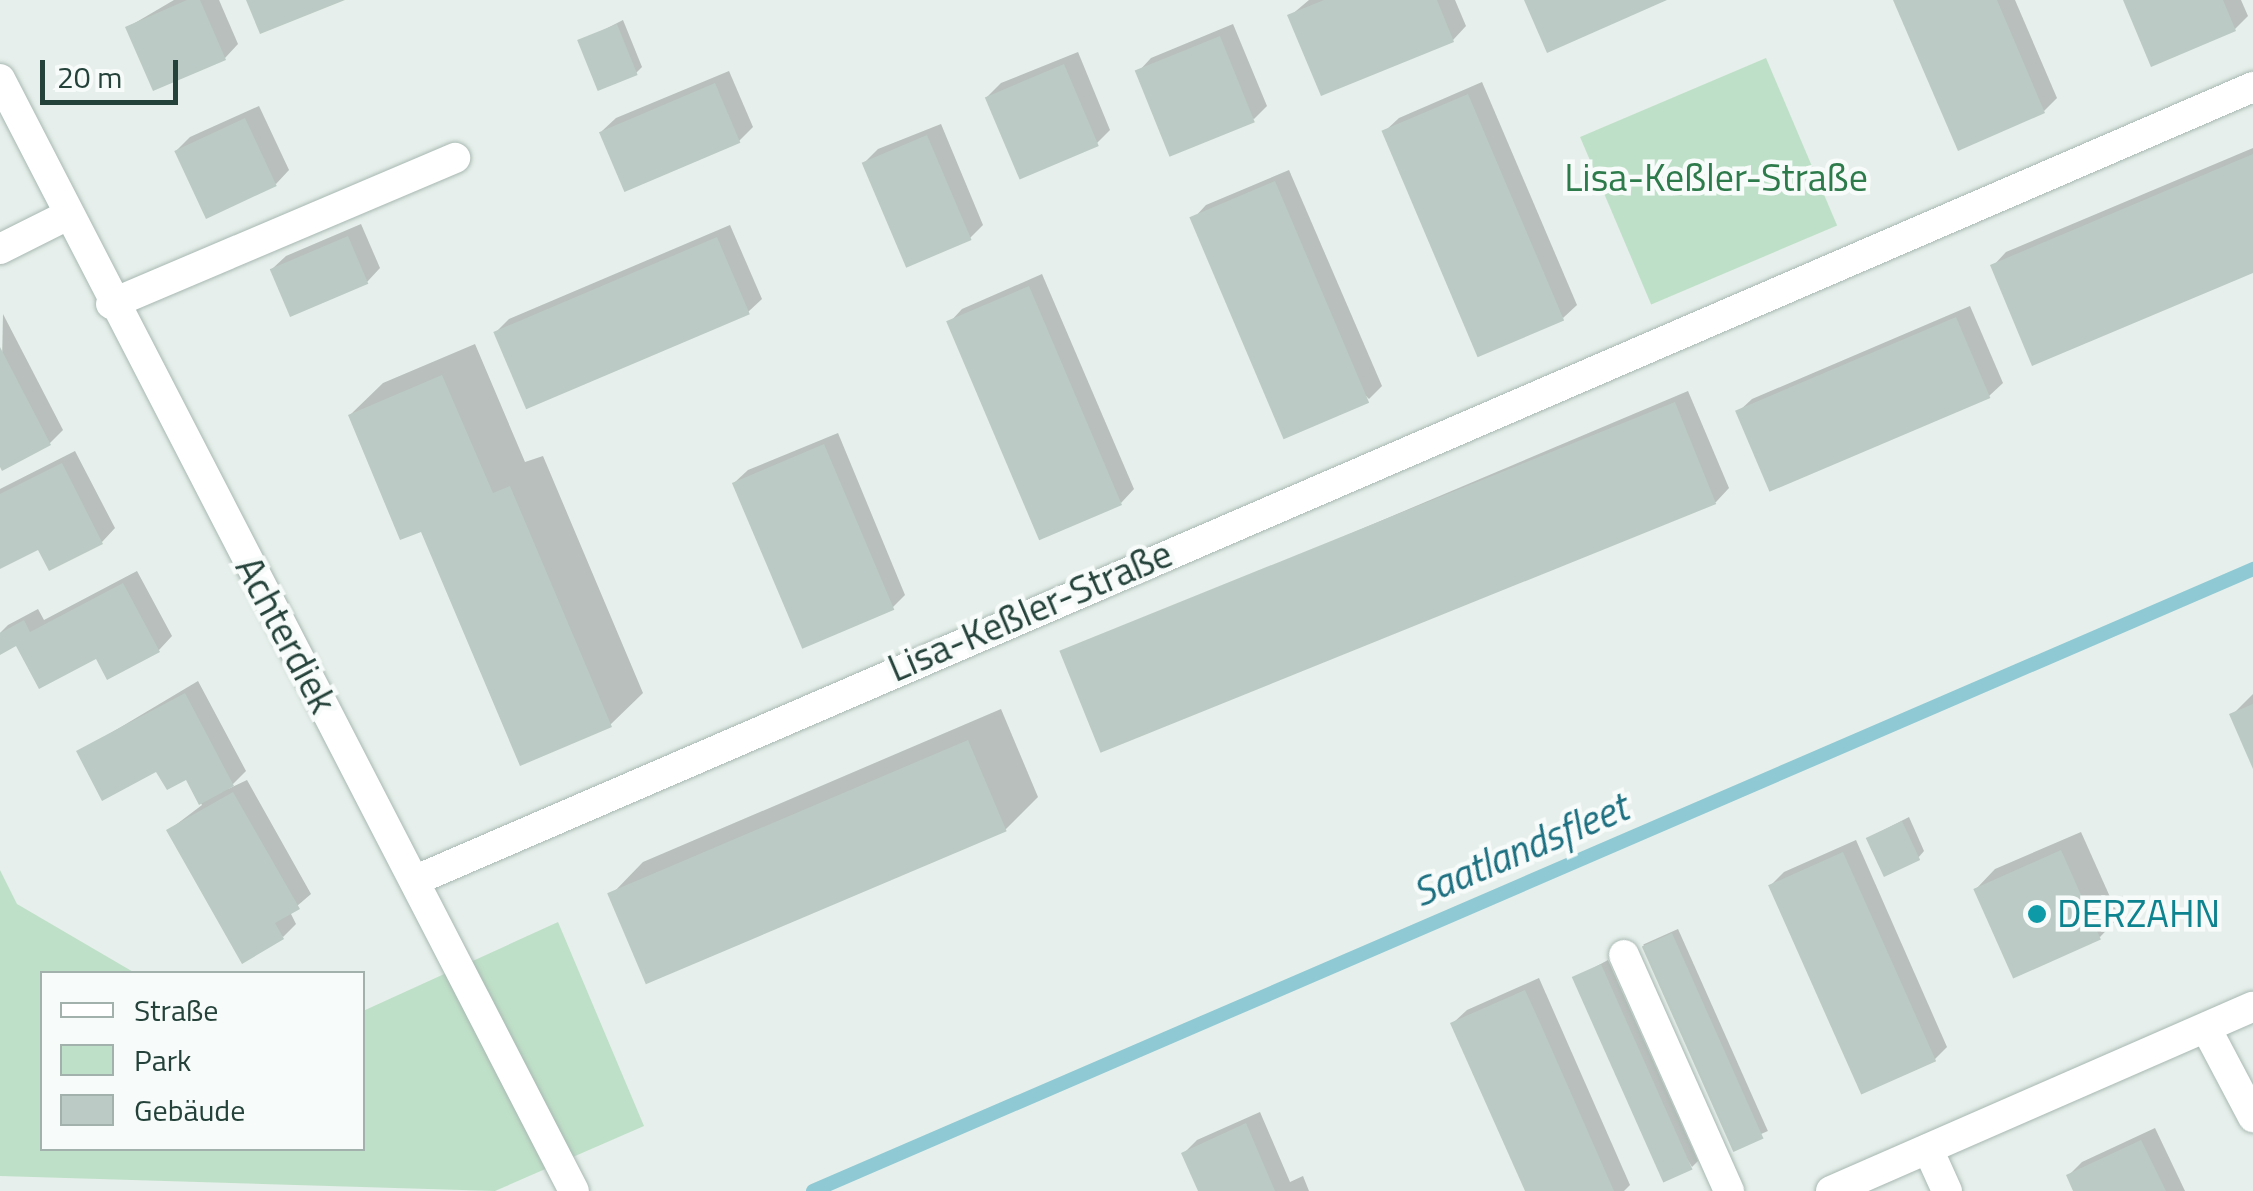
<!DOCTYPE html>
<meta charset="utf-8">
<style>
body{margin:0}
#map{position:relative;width:2253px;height:1191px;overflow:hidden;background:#e6efeb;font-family:"Titillium Web",sans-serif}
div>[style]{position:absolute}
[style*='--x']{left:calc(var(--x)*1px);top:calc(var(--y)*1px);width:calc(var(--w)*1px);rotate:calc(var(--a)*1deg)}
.green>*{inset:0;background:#bfe0c8;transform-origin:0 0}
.shadow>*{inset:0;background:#0003;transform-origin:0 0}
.stream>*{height:14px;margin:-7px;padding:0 7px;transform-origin:7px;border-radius:7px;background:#8ec9d4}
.building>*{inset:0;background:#bbcac4;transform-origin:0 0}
.roads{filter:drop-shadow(0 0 2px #a8b8b2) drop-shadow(0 0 2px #a8b8b2)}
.minor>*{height:30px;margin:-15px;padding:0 15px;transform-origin:15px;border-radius:15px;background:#fff}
.dots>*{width:28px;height:28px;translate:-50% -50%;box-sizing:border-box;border:5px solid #f7fbf9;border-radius:50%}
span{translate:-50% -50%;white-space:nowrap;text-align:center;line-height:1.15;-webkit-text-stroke:9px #f7fbf9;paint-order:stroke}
.park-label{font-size:38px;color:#2d7a4b}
.street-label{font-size:38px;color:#24423a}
.culture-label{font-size:38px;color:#0d838f}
.left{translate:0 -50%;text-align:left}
.water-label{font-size:40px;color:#1c6f80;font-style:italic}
.legend{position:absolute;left:40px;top:971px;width:325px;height:180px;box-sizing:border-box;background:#f7fbf9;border:2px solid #a3b1ad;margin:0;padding:12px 18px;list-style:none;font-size:30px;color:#24423a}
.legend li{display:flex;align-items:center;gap:20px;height:50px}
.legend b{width:50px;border:2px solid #a3b1ad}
.scale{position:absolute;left:40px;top:60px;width:138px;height:45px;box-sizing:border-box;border:5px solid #24423a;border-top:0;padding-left:12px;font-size:30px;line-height:35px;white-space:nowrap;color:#24423a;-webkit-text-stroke:8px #f7fbf9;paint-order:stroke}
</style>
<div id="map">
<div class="green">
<i style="left:1766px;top:58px;width:182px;height:202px;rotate:67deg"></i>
<i style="clip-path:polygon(0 870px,17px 904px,135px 973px,42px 974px,42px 1148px,362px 1148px,363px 1011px,558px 922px,644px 1126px,495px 1191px,0 1176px)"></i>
</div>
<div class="shadow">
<i style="clip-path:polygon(174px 0,219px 0,238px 44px,225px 58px,128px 27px)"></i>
<i style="clip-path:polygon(1309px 0,1455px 0,1466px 26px,1453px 40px,1290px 16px)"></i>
<i style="clip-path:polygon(1896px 0,2015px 0,2057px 98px,2044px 111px)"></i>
<i style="clip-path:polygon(2125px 0,2241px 0,2248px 16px,2235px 29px)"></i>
<i style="clip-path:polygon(623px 20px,642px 67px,636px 73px,580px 42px)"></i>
<i style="clip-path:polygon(1233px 24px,1267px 106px,1254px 119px,1138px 72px,1151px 58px)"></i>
<i style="clip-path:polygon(1078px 52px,1110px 130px,1096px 144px,987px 97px,1001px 83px)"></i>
<i style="clip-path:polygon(729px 71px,753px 127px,739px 141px,602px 131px,616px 118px)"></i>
<i style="clip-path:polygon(1482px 82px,1577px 305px,1563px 318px,1385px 131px,1399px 118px)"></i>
<i style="clip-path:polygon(259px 106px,289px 170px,276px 184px,177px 150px,190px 137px)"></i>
<i style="clip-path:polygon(941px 124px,983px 225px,970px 238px,864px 163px,878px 149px)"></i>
<i style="clip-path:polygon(2253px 148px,2253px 270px,1993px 266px,2006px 252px)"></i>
<i style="clip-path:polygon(1289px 170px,1382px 386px,1369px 399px,1193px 219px,1206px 205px)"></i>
<i style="clip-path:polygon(361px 224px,380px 268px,367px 282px,272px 269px,286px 256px)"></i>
<i style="clip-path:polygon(730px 225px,762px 299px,748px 312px,496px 332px,509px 319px)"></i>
<i style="clip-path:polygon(1042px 274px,1134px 489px,1121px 503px,949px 323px,962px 309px)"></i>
<i style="clip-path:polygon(1970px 306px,2003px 383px,1989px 396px,1738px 412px,1752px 399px)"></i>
<i style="clip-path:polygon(3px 314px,63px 430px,50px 443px,0 462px)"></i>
<i style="clip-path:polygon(475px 344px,525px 462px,543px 456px,643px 693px,610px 725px,422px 528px,350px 415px,383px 383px)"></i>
<i style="clip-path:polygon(1688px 391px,1729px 488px,1716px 502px,1067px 661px,1080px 648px)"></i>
<i style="clip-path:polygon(838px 433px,905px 595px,892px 608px,734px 483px,748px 470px)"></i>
<i style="clip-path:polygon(75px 451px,115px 528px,102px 542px,39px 547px,0 566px,0 489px)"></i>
<i style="clip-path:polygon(137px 571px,172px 636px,159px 650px,97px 656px,18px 643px,0 650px,0 633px,8px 625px,38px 609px,44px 620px)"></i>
<i style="clip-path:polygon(198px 681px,246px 771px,228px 789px,247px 780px,311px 894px,290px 912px,296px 924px,283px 937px,169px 830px,202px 805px,187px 777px,79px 752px)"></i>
<i style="clip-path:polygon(2253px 694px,2253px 763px,2232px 715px)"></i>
<i style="clip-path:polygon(1001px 709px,1038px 797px,1006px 829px,611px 895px,643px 862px)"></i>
<i style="clip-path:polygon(1909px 817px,1924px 851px,1918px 858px,1868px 838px)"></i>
<i style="clip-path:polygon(2081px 832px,2119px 917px,2100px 937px,1976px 889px,1995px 869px)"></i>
<i style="clip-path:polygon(1856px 840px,1947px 1047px,1934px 1060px,1771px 885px,1784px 872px)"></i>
<i style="left:1678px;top:929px;width:221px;height:38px;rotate:66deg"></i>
<i style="clip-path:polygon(1608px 960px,1698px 1161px,1692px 1167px,1575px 978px)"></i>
<i style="clip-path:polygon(1539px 978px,1630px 1185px,1624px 1191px,1528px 1191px,1453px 1023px,1467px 1010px)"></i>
<i style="clip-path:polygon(1260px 1112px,1290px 1182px,1303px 1176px,1309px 1191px,1200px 1191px,1184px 1153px,1197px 1140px)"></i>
<i style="clip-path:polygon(2155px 1128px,2185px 1191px,2076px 1191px,2069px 1175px,2082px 1162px)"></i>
</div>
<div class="stream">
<i style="--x:813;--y:1191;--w:1569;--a:-23.36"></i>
</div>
<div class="building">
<i style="clip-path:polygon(187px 0,200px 0,226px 60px,153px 91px,125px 27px)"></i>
<i style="clip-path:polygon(246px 0,345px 0,260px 34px)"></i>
<i style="clip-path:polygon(1324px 0,1437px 0,1454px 42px,1321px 96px,1287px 15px)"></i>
<i style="clip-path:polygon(1524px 0,1667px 0,1547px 53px)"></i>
<i style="clip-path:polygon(1893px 0,1997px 0,2045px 113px,1958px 151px)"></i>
<i style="clip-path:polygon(2123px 0,2223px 0,2236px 31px,2151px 67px)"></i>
<i style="left:617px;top:24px;width:55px;height:43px;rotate:68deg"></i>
<i style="left:1220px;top:36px;width:93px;height:92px;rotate:68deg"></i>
<i style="left:1064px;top:64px;width:89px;height:86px;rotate:67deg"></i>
<i style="left:715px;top:83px;width:65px;height:126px;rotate:67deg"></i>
<i style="left:1468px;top:94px;width:246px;height:94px;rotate:67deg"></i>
<i style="left:245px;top:118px;width:75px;height:78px;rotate:65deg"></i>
<i style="left:927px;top:135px;width:114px;height:71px;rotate:67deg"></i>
<i style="clip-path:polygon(2253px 154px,2253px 273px,2032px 366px,1990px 265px)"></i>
<i style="left:1275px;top:181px;width:241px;height:93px;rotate:67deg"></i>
<i style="left:348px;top:236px;width:52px;height:85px;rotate:67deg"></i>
<i style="left:717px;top:237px;width:84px;height:243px;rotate:67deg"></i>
<i style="left:1029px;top:286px;width:238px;height:90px;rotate:67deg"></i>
<i style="left:1956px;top:317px;width:88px;height:240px;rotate:67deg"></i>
<i style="clip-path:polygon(0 347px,51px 445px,2px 471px,0 467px)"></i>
<i style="clip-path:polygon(442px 375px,493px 493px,510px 486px,612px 727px,520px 766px,421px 532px,400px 540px,348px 415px)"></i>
<i style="left:1675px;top:402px;width:110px;height:664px;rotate:68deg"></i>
<i style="left:824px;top:444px;width:180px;height:100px;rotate:67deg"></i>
<i style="clip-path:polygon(62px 463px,103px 544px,49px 571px,38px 550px,0 569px,0 494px)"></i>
<i style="clip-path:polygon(123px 583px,160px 652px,107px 680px,96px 659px,39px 689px,16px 646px,0 655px,0 633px,24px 620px,30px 632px)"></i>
<i style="clip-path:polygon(185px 693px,234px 786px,199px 805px,186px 780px,167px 790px,156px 772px,102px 801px,76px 751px)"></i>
<i style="clip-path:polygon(2253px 704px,2253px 769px,2229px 714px)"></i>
<i style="left:968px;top:740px;width:99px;height:392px;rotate:67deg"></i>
<i style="clip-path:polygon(233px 792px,300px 909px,275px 923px,284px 939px,242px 964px,166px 830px)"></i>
<i style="left:1902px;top:821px;width:43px;height:40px;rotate:65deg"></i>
<i style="left:2061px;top:850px;width:98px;height:96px;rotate:66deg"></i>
<i style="left:1843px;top:852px;width:229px;height:82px;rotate:66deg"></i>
<i style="left:1672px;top:933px;width:225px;height:33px;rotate:66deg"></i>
<i style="left:1601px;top:964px;width:225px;height:32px;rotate:66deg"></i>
<i style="clip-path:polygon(1525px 990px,1541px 1025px,1614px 1191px,1525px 1191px,1450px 1023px)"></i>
<i style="clip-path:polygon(1246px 1123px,1275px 1191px,1198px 1191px,1181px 1153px)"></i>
<i style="clip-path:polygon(2141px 1140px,2166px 1191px,2073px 1191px,2066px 1175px)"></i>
</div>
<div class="roads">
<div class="minor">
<i style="--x:0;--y:79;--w:1251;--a:62.7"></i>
<i style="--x:0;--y:249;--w:74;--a:-26.6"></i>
<i style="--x:111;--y:304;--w:374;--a:-23"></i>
<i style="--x:416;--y:880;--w:2001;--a:-23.35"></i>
<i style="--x:1624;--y:955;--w:258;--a:66"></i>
<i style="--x:2206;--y:1028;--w:101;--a:62.2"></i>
<i style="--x:1928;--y:1149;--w:46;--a:65.7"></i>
<i style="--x:1831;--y:1191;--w:460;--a:-23.6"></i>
</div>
</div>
<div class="dots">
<i style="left:2037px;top:914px;background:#0f9aa8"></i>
</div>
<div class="park-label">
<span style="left:1716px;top:178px">Lisa-Keßler-Straße</span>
</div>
<div class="street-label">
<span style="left:1030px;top:611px;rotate:-23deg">Lisa-Keßler-Straße</span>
<span style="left:286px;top:635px;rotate:62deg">Achterdiek</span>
</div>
<div class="culture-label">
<span class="left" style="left:2057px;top:914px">DERZAHN</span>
</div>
<div class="water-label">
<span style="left:1520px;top:850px;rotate:-23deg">Saatlandsfleet</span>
</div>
<ul class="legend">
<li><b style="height:12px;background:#fff"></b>Straße</li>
<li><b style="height:28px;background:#bfe0c8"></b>Park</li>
<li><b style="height:28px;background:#bbcac4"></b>Gebäude</li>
</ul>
<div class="scale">20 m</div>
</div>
